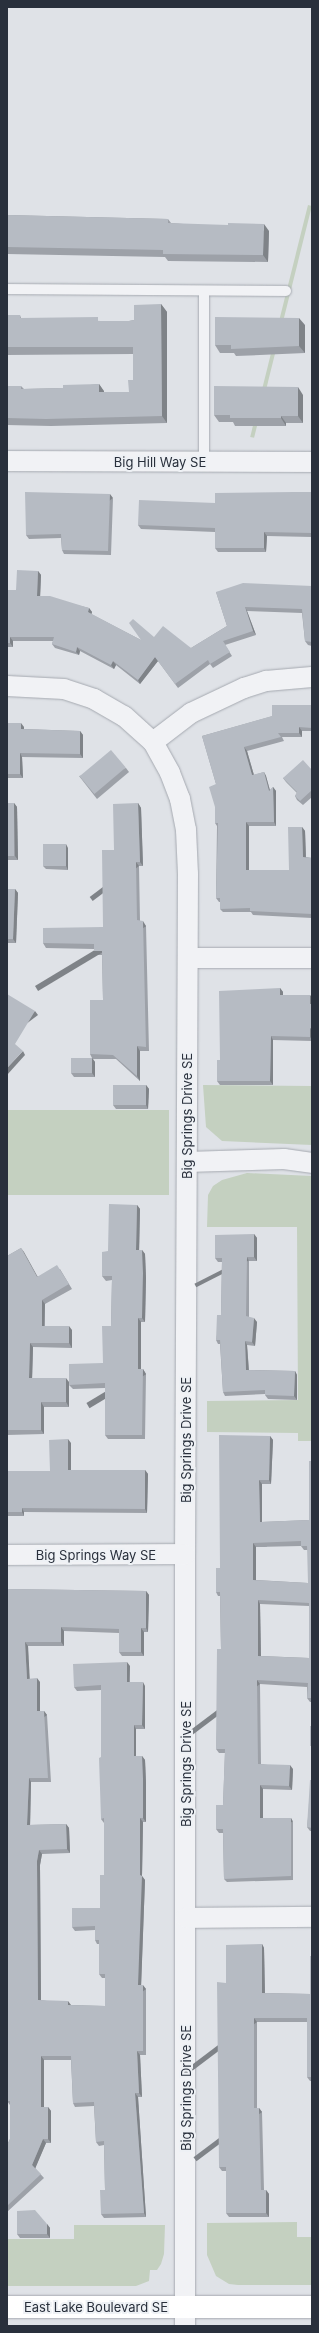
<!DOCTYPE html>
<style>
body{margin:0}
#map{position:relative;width:319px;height:2333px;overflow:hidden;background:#dfe2e7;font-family:Inter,sans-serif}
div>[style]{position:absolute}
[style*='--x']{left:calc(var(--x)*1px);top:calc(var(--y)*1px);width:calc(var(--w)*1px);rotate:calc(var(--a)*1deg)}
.green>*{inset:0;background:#c4d0c0;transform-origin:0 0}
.roads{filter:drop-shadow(0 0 1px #a5a9b0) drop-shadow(0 0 1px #a5a9b0)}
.lane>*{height:10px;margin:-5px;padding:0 5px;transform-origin:5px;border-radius:5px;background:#f1f2f5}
.street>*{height:20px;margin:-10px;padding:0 10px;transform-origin:10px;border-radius:10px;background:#f1f2f5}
.secondary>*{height:22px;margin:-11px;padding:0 11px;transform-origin:11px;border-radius:11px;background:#fff}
.wall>*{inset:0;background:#9da1a8}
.shaded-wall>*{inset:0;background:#7f8388;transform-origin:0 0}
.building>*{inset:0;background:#b6bbc3;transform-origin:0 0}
span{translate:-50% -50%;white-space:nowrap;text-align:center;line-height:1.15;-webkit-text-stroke:4px #eef1f5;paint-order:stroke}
.street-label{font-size:13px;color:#29303c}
.frame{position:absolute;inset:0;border:8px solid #29303c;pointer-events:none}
</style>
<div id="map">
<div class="green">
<i style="left:308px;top:205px;width:4px;height:239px;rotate:14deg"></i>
<i style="clip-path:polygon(203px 1085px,312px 1086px,312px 1145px,222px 1141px,206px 1127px)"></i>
<i style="left:7px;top:1110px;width:162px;height:85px"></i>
<i style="clip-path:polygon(247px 1173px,312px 1176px,312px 1441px,298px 1441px,298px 1433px,207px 1432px,207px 1401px,298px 1400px,297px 1227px,207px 1227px,208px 1195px,213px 1186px,222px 1180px)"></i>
<i style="clip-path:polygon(297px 2222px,297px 2237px,312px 2237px,312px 2285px,238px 2285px,229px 2284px,216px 2276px,207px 2255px,207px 2223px)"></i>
<i style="clip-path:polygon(74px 2225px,165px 2225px,164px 2254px,161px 2264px,157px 2270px,150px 2270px,149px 2281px,136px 2286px,7px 2286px,7px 2239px,74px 2239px)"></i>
</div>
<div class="roads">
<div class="lane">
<i style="--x:7;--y:289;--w:279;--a:0.4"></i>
<i style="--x:204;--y:291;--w:171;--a:90"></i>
</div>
<div class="street">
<i style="--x:7;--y:461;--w:305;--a:0.2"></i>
<i style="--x:7;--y:686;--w:57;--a:3"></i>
<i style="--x:64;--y:689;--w:32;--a:18"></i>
<i style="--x:94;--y:699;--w:34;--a:30"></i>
<i style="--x:124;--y:716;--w:39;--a:42"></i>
<i style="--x:153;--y:742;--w:35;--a:61"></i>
<i style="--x:170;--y:773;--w:28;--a:69"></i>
<i style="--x:180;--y:799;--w:32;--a:79"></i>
<i style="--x:186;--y:830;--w:44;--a:87.4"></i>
<i style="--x:188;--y:874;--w:680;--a:90.25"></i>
<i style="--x:185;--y:1554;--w:772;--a:90"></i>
<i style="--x:153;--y:742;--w:48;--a:-37.3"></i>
<i style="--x:191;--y:713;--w:59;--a:-25.3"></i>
<i style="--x:244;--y:688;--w:23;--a:-18"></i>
<i style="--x:266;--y:681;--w:46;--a:-5"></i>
<i style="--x:188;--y:958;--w:124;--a:0"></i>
<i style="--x:187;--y:1162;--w:97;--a:-1.8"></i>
<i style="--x:284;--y:1159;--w:28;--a:8"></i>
<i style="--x:7;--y:1555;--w:178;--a:-0.3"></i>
<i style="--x:186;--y:1918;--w:126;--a:-0.5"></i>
</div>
<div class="secondary">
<i style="--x:7;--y:2307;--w:305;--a:0"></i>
</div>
</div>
<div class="wall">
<i style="clip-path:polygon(7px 215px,168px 219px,171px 223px,269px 231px,268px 262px,168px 261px,165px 257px,7px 254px)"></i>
<i style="clip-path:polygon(161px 304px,167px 312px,167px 423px,51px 426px,7px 425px,7px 386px,21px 386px,24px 389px,63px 388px,99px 384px,104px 392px,129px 392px,133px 380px,133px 354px,7px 355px,7px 315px,20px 315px,21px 318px,101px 321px,129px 321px,134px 320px)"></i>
<i style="clip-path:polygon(305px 325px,305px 353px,236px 356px,234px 353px,220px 353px,215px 345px)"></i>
<i style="clip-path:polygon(303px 395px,303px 423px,286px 423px,286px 426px,235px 426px,233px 422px,219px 422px,214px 415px)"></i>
<i style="clip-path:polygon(312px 492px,312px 537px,267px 536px,266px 552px,218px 552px,215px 548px,215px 532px,141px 529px,138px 525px,215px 503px)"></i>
<i style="clip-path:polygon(113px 498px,111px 555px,64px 554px,62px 550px,61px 538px,29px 539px,26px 535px)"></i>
<i style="clip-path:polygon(38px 571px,41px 575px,40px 596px,89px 608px,92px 612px,91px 614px,141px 640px,154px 637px,191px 648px,227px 626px,216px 592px,312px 586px,312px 646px,308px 645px,305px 641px,302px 613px,247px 611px,256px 635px,225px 645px,232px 656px,213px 668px,210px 664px,178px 688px,158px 661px,140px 684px,116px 665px,114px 669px,80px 651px,79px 655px,55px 648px,52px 644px,53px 641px,13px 641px,13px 647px,7px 647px,7px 590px,16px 590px)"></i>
<i style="clip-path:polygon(312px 705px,312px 731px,302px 731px,302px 737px,282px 737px,284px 741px,247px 751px,254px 775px,264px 772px,266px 776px,270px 790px,273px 787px,276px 791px,276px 826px,249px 826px,249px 870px,289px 870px,302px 827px,305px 831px,306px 857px,312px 858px,312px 918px,253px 915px,251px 912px,223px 912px,220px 909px,220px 902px,219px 902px,216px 898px,217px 826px,215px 823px,216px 784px,202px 736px)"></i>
<i style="clip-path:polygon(7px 723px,24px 727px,24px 729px,80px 731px,83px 735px,83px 758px,22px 757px,23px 778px,7px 778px)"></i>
<i style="clip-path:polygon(126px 768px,129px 772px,97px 799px,79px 776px)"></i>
<i style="clip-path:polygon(312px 770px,312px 797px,303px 805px,297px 800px,295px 796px,297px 793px,286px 782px,283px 778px)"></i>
<i style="clip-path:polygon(7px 803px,14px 803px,17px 807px,18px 860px,7px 860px)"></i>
<i style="clip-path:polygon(138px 803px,141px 808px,143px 866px,139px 866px,140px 921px,146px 926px,149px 1051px,140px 1051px,140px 1081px,116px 1059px,93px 1059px,95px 1062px,95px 1077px,74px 1077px,71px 1073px,92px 1058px,90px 1054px,103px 1000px,102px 955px,97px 955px,94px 951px,94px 949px,46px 948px,43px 943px,103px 927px,114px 850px)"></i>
<i style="clip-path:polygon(68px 848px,68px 870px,46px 869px,43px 866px)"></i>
<i style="clip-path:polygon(7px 889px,15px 889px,18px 893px,16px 943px,7px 943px)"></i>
<i style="clip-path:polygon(280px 988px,283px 992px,283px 995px,312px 997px,312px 1041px,273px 1040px,273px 1085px,220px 1085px,217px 1081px,220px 1060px)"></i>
<i style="clip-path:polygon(146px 1085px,149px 1089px,148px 1109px,116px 1109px,113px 1105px)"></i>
<i style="clip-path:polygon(137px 1205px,140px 1209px,139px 1250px,142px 1250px,145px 1254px,146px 1278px,145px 1322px,141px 1322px,141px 1369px,143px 1369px,146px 1374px,145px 1439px,108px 1439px,105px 1435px,105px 1388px,73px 1389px,69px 1385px,69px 1382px,69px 1407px,44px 1407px,44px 1434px,7px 1435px,7px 1256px,21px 1248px,37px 1277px,60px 1269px,72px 1289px,45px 1304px,45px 1326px,72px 1330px,72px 1348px,33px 1347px,32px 1378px,69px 1382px,103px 1363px,111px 1326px,112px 1280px,106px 1281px,102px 1276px,108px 1251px)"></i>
<i style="clip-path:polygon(254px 1234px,257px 1238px,257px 1261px,249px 1261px,249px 1317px,257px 1322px,255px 1346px,247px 1345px,249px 1370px,295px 1371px,297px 1375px,297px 1400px,268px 1399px,265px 1395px,265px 1394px,225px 1396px,223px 1392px,220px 1344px,218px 1344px,216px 1340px,221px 1315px,222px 1262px,218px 1262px,215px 1258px)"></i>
<i style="clip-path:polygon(evenodd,270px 1436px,273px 1440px,271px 1484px,262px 1484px,262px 1522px,309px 1520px,312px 1461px,312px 1702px,310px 1702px,307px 1698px,307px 1687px,260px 1684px,261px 1764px,293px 1769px,292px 1790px,263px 1789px,263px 1818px,291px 1818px,293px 1822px,293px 1880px,227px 1882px,224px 1879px,223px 1833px,219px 1833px,216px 1829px,223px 1805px,225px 1753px,219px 1753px,216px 1749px,221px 1649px,220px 1596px,218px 1596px,216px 1592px,220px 1568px,270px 1436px,301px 1546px,304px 1550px,308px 1550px,308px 1583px,256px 1580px,256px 1547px,301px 1546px,270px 1436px,260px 1604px,309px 1606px,309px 1658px,261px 1656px,260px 1604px)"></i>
<i style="clip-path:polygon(71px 1443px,71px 1470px,145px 1470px,148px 1474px,147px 1513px,24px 1512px,24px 1516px,7px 1516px,7px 1471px,50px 1471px)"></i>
<i style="clip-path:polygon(7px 1589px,146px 1591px,149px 1595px,148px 1632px,144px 1632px,144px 1656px,122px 1656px,119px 1652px,119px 1633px,64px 1631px,64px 1646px,28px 1646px,29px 1679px,40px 1682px,40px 1711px,44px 1711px,47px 1715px,51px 1782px,31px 1782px,30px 1825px,66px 1824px,69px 1828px,70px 1853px,42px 1854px,40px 1865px,41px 2000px,71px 2005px,105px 2006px,105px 1978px,102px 1978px,99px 1974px,99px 1944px,97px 1944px,95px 1940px,95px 1930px,75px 1931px,72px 1927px,100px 1908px,104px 1875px,104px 1823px,101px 1819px,101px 1690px,77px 1691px,74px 1687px,130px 1666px,130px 1682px,145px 1686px,145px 1729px,136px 1729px,136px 1756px,142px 1756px,145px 1760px,146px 1783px,146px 1822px,143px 1822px,142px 1876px,145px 1880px,141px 1985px,146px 1989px,146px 2055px,140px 2055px,142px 2097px,138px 2097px,146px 2217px,104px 2218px,101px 2214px,105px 2190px,104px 2145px,99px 2146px,96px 2142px,94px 2106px,75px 2107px,73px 2103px,71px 2060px,44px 2060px,44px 2107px,48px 2107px,51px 2111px,51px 2143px,46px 2143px,35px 2168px,44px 2178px,7px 2212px,7px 2145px,10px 2139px,10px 2105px,7px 2101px)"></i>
<i style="clip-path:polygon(312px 1780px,312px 1831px,310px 1831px,307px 1827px)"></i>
<i style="clip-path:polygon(262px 1944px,264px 1948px,265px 1993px,310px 1994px,312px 1956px,312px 2081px,310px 2081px,307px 2077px,307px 2022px,257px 2022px,257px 2108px,259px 2108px,262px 2112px,264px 2190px,266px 2190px,269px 2194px,269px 2217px,229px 2217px,226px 2213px,226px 2171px,222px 2171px,219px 2167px,226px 1983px)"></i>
<i style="clip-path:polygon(47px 2224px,50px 2228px,50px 2238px,20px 2238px,17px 2234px)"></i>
</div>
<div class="shaded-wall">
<i style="clip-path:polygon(264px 224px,269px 231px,268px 262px,263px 255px)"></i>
<i style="clip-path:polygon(161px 304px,167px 312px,167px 423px,162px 416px)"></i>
<i style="clip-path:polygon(299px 318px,305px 325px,305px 353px,299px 346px)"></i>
<i style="clip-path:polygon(99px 384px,104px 391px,104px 400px,99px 392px)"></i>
<i style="clip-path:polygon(298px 387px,303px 395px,303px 423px,298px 416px)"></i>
<i style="clip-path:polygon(281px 416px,286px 423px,286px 426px,281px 418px)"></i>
<i style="left:110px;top:494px;width:5px;height:57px;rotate:53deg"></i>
<i style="clip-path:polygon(264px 532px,267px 536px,266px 552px,264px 548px)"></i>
<i style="clip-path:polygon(38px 571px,41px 575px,40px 600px,37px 596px)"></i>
<i style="clip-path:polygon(245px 607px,247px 611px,256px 635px,253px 631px)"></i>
<i style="clip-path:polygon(89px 608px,92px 612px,91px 616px,88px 612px)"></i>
<i style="clip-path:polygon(10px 637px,13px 641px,13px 647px,10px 643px)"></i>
<i style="clip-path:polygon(77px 647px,80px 651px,79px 655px,76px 652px)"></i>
<i style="clip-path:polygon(155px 657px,158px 661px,140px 684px,138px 680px)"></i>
<i style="clip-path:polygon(113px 661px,116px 665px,114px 669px,111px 665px)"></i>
<i style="clip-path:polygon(21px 723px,24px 727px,24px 733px,21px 729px)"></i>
<i style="clip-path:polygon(299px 727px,302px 731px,302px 737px,299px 733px)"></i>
<i style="clip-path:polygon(80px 731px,83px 735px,83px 758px,80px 754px)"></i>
<i style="clip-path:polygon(244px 747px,247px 751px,255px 779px,252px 775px)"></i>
<i style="clip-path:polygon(20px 753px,22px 757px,23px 778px,20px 774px)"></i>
<i style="clip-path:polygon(264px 772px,266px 776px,271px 795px,269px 791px)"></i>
<i style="clip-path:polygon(273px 787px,276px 791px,276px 826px,274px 822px)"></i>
<i style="clip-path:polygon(14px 803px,17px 807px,18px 860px,15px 856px)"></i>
<i style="clip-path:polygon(138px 803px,141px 808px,143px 866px,140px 862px)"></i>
<i style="clip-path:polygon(246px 822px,249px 826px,249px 874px,246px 870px)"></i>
<i style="clip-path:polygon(302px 827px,305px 831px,306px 861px,303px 857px)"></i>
<i style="clip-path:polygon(66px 844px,68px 848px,68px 870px,66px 866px)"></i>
<i style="left:136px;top:862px;width:5px;height:58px;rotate:53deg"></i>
<i style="clip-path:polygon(15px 889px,18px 893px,16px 943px,13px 939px)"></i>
<i style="left:143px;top:921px;width:6px;height:126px;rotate:59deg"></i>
<i style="clip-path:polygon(280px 988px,283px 992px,283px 999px,280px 995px)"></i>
<i style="clip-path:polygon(310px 995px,312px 997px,312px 1007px,310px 1004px)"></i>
<i style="left:35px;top:1011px;width:5px;height:39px;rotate:53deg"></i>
<i style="clip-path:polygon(310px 1028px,312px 1031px,312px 1040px,310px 1037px)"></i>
<i style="clip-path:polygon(271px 1036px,273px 1040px,273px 1085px,270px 1081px)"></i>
<i style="clip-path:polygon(137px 1046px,140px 1051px,140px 1081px,137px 1076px)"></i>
<i style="clip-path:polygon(23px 1051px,25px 1055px,7px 1075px,7px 1068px)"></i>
<i style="clip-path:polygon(92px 1058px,95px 1062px,95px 1077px,92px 1073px)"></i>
<i style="clip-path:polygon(146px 1085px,149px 1089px,148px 1109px,146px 1105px)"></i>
<i style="clip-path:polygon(137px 1205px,140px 1209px,139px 1255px,136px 1250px)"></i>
<i style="clip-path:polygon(254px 1234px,257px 1238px,257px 1261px,254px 1257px)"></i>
<i style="clip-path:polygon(21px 1248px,24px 1252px,40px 1281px,37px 1277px)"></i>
<i style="clip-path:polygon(142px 1250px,145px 1254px,146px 1278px,145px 1322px,142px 1318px)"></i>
<i style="left:247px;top:1257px;width:4px;height:59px;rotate:63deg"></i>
<i style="clip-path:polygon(42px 1300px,45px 1304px,44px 1330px,42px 1326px)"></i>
<i style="clip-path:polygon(138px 1318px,141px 1322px,141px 1374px,138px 1369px)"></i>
<i style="clip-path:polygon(254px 1318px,257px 1322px,255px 1346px,252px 1342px)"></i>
<i style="clip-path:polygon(69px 1326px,72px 1330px,72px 1348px,69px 1343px)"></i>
<i style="clip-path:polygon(245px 1341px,247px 1345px,249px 1374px,246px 1370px)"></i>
<i style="clip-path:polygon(30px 1343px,33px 1347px,32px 1382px,29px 1378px)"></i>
<i style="left:143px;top:1369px;width:6px;height:66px;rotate:59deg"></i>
<i style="clip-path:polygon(295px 1371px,297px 1375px,297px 1400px,294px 1396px)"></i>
<i style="clip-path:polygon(66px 1378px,69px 1382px,69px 1407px,66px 1402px)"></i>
<i style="clip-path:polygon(41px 1402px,44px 1407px,44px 1434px,41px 1430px)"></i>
<i style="clip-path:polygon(270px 1436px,273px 1440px,271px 1484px,269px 1480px)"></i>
<i style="clip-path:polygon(68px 1439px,71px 1443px,71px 1474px,68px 1470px)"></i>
<i style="clip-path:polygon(145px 1470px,148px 1474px,147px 1513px,145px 1509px)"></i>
<i style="clip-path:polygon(259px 1480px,262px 1484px,262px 1526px,260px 1522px)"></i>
<i style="clip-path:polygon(22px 1508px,24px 1512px,24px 1516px,22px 1512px)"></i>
<i style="clip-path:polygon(253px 1543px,256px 1547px,256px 1584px,253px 1580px)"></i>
<i style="clip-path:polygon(146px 1591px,149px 1595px,148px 1632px,146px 1628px)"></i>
<i style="clip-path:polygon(258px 1600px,260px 1604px,261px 1660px,258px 1656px)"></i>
<i style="clip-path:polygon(61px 1627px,64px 1631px,64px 1646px,61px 1642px)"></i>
<i style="clip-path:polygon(141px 1628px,144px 1632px,144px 1656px,141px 1652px)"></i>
<i style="clip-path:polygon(25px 1642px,28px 1646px,30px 1683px,27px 1679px)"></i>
<i style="clip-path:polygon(127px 1662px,130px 1666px,129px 1686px,127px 1682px)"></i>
<i style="clip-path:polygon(37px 1678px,40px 1682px,40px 1715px,37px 1711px)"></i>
<i style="left:257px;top:1680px;width:5px;height:84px;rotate:53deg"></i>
<i style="clip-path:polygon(143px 1682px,145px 1686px,145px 1729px,142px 1725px)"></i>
<i style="left:44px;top:1711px;width:5px;height:67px;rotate:53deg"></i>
<i style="clip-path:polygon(134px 1725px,136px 1729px,136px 1760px,134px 1756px)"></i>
<i style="clip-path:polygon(142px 1756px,145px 1760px,146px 1783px,146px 1822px,143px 1818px)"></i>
<i style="clip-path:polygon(290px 1765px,293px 1769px,292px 1790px,289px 1786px)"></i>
<i style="clip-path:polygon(29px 1778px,31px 1782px,30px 1829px,27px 1825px)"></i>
<i style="clip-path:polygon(260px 1785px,263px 1789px,263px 1822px,260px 1818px)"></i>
<i style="clip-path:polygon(140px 1818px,143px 1822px,142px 1876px,145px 1880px,141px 1989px,138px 1985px)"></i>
<i style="left:291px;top:1818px;width:4px;height:58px;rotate:63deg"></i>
<i style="clip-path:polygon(66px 1824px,69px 1828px,70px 1853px,67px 1849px)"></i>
<i style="clip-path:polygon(39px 1850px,42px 1854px,40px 1865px,41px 2004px,38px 2000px,37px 1861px)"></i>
<i style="clip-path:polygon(262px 1944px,264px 1948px,265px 1997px,262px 1993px)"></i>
<i style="left:143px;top:1985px;width:5px;height:66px;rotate:53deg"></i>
<i style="clip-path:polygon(68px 2001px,71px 2005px,71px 2009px,68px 2005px)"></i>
<i style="left:254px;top:2018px;width:5px;height:90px;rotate:53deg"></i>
<i style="clip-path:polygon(137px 2051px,140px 2055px,142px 2097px,139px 2093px)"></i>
<i style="clip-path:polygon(41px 2056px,44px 2060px,44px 2111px,41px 2107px)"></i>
<i style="clip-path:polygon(135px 2093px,138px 2097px,146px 2217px,144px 2213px)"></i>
<i style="clip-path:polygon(48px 2107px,51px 2111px,51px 2143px,48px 2139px)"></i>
<i style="left:259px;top:2108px;width:5px;height:82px;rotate:53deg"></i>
<i style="clip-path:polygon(43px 2139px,46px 2143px,35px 2169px,32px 2165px)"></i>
<i style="clip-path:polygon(266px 2190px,269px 2194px,269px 2217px,266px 2213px)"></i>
<i style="clip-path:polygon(47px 2224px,50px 2228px,50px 2238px,47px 2234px)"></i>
</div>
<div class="building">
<i style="clip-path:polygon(7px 215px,168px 219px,168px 223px,228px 225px,228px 223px,264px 224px,263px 255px,163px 254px,163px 250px,7px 247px)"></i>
<i style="clip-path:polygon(161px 304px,162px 416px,46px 419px,7px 418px,7px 386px,21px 386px,21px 389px,63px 388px,63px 385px,99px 384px,99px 392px,129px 392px,128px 380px,133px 380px,133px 347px,7px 347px,7px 315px,20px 315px,20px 318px,98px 317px,98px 321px,129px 321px,134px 320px,134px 305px)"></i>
<i style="clip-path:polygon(215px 317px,299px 318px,299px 346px,231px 349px,231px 345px,215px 345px)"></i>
<i style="clip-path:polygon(214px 386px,298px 387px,298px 416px,281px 416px,281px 418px,230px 418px,230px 415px,214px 415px)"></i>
<i style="clip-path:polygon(25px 492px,110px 494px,108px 551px,62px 550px,61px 534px,26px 535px)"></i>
<i style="clip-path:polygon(294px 492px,312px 492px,312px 533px,264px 532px,264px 548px,215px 548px,215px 528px,138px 525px,139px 500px,215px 503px,215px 493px)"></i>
<i style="clip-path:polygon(17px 570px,38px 571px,37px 596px,50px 596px,89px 608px,88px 612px,141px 640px,129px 623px,133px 619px,154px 637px,163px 626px,191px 648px,227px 626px,216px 592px,243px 583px,312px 586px,312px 642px,305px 641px,302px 609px,245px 607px,253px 631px,223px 641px,230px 652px,210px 664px,208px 660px,175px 684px,155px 657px,138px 680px,113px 661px,111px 665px,77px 647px,76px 652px,52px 644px,54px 637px,10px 637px,10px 643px,7px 643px,7px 590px,16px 590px)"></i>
<i style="clip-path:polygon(272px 705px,312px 705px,312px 728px,299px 727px,299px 733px,278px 733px,281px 737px,244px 747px,252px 775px,264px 772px,269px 791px,273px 787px,274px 822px,246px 822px,246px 870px,289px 870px,288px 827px,302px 827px,303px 857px,312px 858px,312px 914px,250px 911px,250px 908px,220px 909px,220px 898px,216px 898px,218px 823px,215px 823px,215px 807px,209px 787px,216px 784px,202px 736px,272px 716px)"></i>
<i style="clip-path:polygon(7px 723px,21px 723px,21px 729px,80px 731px,80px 754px,20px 753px,20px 774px,7px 774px)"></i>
<i style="left:111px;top:750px;width:23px;height:41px;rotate:50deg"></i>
<i style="clip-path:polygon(303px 760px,312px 770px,312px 790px,300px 801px,295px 796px,297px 792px,283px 778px)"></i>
<i style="left:7px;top:803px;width:7px;height:53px"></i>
<i style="clip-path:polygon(138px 803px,140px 862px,136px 862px,137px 920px,143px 921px,146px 1047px,137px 1046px,137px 1076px,113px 1055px,90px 1054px,90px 1000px,103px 1000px,102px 951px,94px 951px,94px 944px,43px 943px,43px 928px,103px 927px,102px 850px,114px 850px,113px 804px)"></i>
<i style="left:43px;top:844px;width:23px;height:22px"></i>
<i style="clip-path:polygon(7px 889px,15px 889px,13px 939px,7px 939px)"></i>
<i style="clip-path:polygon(280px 988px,280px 995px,310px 995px,310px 1004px,312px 1004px,312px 1028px,310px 1028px,310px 1037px,271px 1036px,270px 1081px,217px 1081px,217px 1060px,220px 1060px,219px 991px)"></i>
<i style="clip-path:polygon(7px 994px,35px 1011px,15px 1044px,23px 1051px,7px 1068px)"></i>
<i style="left:71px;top:1058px;width:21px;height:15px"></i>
<i style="left:113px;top:1085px;width:33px;height:20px"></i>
<i style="clip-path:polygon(109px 1204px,137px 1205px,136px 1250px,142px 1250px,143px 1273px,142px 1318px,138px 1318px,138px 1369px,143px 1369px,142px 1435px,105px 1435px,105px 1383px,69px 1385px,69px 1364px,103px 1363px,102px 1326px,111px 1326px,112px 1276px,102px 1276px,102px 1252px,108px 1251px)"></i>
<i style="clip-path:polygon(254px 1234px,254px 1257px,247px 1257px,246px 1316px,254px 1318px,252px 1342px,245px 1341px,246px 1370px,295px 1371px,294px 1396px,265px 1395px,265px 1390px,223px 1392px,220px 1340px,216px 1340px,217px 1315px,221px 1315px,222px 1258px,215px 1258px,215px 1235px)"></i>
<i style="clip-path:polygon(21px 1248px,37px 1277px,57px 1265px,69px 1284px,42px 1300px,42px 1326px,69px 1326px,69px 1343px,30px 1343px,29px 1378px,66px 1378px,66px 1402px,41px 1402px,41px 1430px,7px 1430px,7px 1256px)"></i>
<i style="clip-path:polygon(evenodd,219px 1435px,270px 1436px,269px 1480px,259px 1480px,260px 1522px,309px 1520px,309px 1461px,312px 1461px,312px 1698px,307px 1698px,308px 1683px,257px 1680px,258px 1764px,290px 1765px,289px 1786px,260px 1785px,260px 1818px,291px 1818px,291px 1876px,224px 1879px,223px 1829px,216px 1829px,216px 1805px,223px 1805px,225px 1749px,216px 1749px,217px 1649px,221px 1649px,220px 1592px,216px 1592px,216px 1568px,220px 1568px,219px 1435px,301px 1541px,301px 1546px,307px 1546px,308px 1583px,253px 1580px,253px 1543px,301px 1541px,219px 1435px,258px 1600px,309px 1603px,309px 1658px,258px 1656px,258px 1600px)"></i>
<i style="clip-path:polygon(68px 1439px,68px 1470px,145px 1470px,145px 1509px,22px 1508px,22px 1512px,7px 1512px,7px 1471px,50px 1471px,49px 1440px)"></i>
<i style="clip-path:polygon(7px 1589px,146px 1591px,146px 1628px,141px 1628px,141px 1652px,119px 1652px,119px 1629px,61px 1627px,61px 1642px,25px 1642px,27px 1679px,37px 1678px,37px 1711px,44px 1711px,48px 1778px,29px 1778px,27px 1825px,66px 1824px,67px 1849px,39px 1850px,37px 1861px,38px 2000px,68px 2001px,68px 2005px,105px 2006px,105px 1974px,99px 1974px,99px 1940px,95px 1940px,95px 1926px,72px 1927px,72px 1908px,100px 1908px,100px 1875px,104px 1875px,104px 1818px,101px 1819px,99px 1758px,101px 1757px,101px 1685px,74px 1687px,73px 1664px,127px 1662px,127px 1682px,143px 1682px,142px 1725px,134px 1725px,134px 1756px,142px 1756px,143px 1779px,143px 1818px,140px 1818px,140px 1875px,142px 1876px,138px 1985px,143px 1985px,143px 2051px,137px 2051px,139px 2093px,135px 2093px,144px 2213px,101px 2214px,100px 2190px,105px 2190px,104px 2141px,96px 2142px,94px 2102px,73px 2103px,71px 2056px,41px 2056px,41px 2107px,48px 2107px,48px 2139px,43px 2139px,32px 2165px,41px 2174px,7px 2206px,7px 2145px,10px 2139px,10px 2101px,7px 2101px)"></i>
<i style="left:310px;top:1726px;width:2px;height:20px"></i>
<i style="clip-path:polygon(310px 1780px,312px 1780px,312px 1828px,307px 1827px)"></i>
<i style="clip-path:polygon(262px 1944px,262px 1993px,310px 1994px,310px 1956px,312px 1956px,312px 2077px,307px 2077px,307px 2018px,254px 2018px,254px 2108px,259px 2108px,261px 2190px,266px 2190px,266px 2213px,226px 2213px,226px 2167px,219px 2167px,217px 1982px,226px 1983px,226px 1945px)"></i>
<i style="clip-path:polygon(35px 2210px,47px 2224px,47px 2234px,17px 2234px,17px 2211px)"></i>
</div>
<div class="street-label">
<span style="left:160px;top:462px">Big Hill Way SE</span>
<span style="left:187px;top:1116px;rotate:-90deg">Big Springs Drive SE</span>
<span style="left:186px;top:1440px;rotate:-90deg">Big Springs Drive SE</span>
<span style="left:96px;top:1555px">Big Springs Way SE</span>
<span style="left:186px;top:1764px;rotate:-90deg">Big Springs Drive SE</span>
<span style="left:186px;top:2088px;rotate:-90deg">Big Springs Drive SE</span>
<span style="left:96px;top:2307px">East Lake Boulevard SE</span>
</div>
<div class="frame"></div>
</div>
